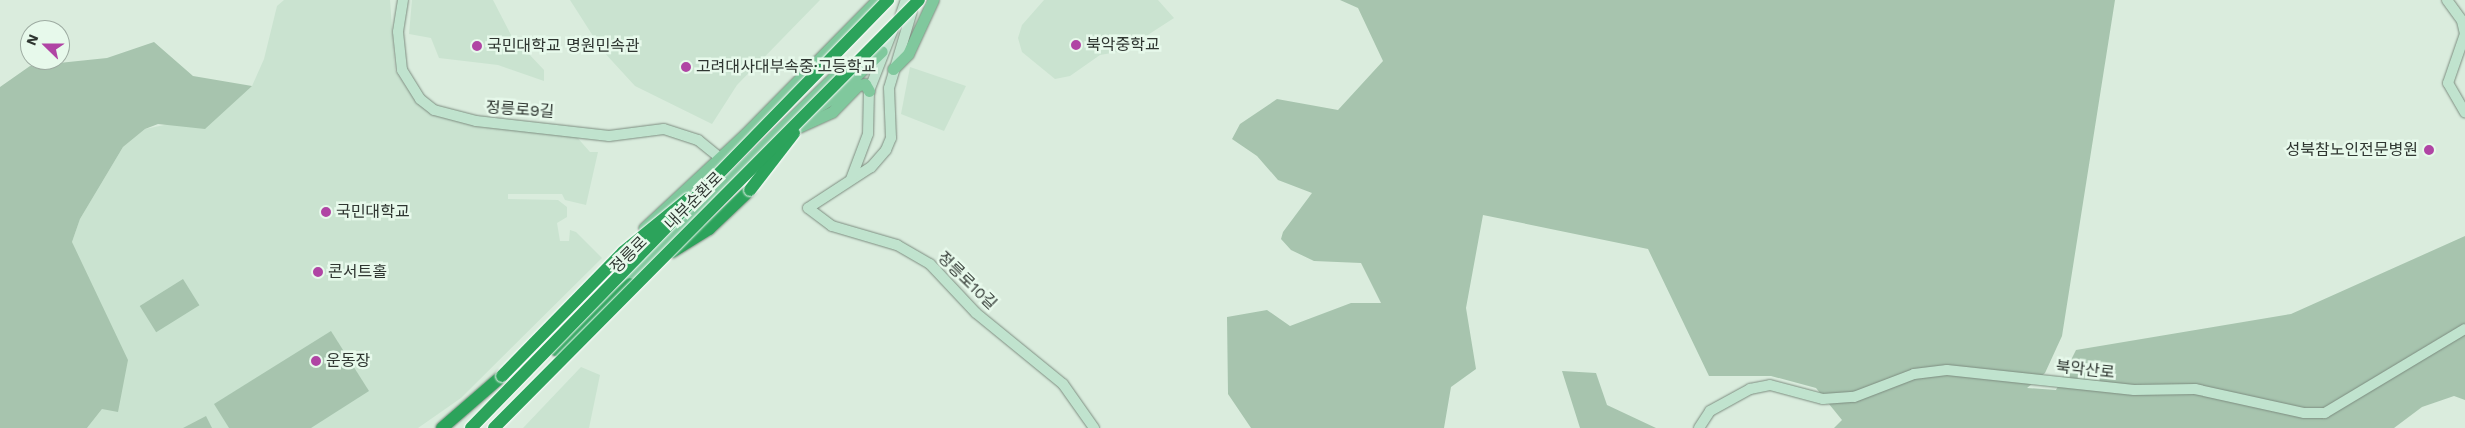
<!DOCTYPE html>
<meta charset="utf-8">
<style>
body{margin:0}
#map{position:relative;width:2465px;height:428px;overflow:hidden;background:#daecdd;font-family:"Work Sans","Noto Sans KR",sans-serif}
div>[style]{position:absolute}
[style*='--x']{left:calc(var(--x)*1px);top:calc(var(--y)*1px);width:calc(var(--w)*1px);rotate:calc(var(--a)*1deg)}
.built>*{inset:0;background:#cae3d0}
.green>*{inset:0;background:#a7c4ae;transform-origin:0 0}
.roads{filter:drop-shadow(0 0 1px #7d8d80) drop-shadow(0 0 1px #7d8d80)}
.secondary>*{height:10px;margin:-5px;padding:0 5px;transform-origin:5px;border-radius:5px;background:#c0e3ce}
.primary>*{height:11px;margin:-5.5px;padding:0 5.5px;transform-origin:5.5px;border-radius:5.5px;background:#80c89d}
.highway>*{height:12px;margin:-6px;padding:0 6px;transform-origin:6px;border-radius:6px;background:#2ca35b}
.bridges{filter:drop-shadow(0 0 1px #fff) drop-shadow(0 0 1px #fff)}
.highway-bridge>*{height:12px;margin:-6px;padding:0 6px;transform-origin:6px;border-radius:6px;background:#2ca35b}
.dots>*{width:14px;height:14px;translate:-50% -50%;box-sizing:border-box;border:2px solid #e7f9eb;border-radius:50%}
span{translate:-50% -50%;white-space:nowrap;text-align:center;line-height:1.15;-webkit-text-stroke:5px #e7f9eb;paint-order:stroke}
.poi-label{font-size:16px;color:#2f3631}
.left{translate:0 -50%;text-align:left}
.right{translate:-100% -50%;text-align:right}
.street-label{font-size:16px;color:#2f3631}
.north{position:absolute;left:20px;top:20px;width:50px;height:50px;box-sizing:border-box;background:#e7f9eb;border:1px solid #9daba1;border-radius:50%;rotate:292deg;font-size:14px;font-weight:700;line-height:20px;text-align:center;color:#2f3631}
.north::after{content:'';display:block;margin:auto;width:18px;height:22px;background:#b044a4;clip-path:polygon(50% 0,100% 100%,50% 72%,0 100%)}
</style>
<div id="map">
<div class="built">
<i style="clip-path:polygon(284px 0,390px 0,395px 70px,415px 101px,433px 115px,479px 127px,575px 135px,590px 152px,598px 152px,586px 205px,565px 200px,562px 194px,508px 194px,508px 199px,558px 200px,567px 207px,567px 217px,557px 223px,560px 241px,569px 241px,570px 230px,576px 232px,602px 258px,461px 398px,418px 428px,87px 428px,102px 409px,72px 242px,80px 219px,123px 147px,145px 129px,169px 124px,252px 86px,264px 59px,277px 6px)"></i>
<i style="clip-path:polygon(412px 0,493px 0,511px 35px,544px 70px,544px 81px,498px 65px,439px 58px,431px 38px,409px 34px)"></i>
<i style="clip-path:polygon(570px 0,820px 0,737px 85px,712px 124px,635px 86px,602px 50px)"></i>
<i style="clip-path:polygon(1044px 0,1158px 0,1174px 18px,1123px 51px,1100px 55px,1070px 76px,1055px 79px,1022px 52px,1018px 38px,1022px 25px)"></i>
<i style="clip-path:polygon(910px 67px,966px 86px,944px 131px,901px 114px)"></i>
<i style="clip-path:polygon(581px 367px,600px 375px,589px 428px,523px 428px)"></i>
</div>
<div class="green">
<i style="clip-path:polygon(1340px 0,2115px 0,2062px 336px,2045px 373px,2027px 388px,2056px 390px,2076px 350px,2291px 314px,2465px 236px,2465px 400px,2454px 396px,2422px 407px,2394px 428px,1834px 428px,1842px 420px,1816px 388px,1771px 376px,1709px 376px,1648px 249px,1483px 215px,1466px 308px,1476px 369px,1451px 387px,1444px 428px,1251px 428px,1228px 394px,1227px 317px,1267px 310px,1290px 326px,1351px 303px,1381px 303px,1361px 263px,1314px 261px,1291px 250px,1281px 239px,1283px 232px,1312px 193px,1278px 180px,1257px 156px,1232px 139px,1240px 124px,1277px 99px,1338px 110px,1383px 61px,1358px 8px)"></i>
<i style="clip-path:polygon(154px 42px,193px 76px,252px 86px,205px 129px,158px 124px,145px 129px,123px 147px,80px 219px,72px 242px,128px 360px,118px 412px,102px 409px,87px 428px,0 428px,0 87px,30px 66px,107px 58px)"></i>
<i style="left:183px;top:279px;width:31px;height:51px;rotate:58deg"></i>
<i style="clip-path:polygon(331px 331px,369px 391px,311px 428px,229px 428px,214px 404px)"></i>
<i style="clip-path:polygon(1562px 371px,1596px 373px,1607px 405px,1656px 428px,1580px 428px)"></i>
<i style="clip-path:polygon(206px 416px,212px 428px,183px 428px)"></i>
</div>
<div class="roads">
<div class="secondary">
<i style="--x:403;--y:0;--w:32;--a:99"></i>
<i style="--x:398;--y:32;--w:38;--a:84"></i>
<i style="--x:402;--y:70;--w:34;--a:58"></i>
<i style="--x:420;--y:99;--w:18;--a:38"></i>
<i style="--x:434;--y:110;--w:43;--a:14.7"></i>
<i style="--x:476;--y:121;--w:134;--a:6.4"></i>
<i style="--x:609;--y:136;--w:55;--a:-7.3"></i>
<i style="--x:664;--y:129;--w:36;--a:18"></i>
<i style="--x:698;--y:140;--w:28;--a:39"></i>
<i style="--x:720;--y:158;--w:8;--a:97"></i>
<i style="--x:2447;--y:0;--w:26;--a:54"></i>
<i style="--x:2462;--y:21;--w:13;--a:77"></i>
<i style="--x:2465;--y:34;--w:52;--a:109.1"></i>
<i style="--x:2448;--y:83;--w:34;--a:60"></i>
<i style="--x:912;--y:11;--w:80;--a:106.6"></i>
<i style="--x:889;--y:88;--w:50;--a:87.7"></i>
<i style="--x:891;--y:138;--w:13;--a:113"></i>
<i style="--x:886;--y:150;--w:23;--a:131"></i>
<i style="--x:871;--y:167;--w:75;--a:146.9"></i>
<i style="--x:808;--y:208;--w:30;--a:37"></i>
<i style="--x:832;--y:226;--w:68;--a:16.3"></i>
<i style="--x:897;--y:245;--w:38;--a:30"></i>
<i style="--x:930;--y:264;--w:67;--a:46.8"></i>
<i style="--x:976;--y:313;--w:112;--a:39.2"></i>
<i style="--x:1063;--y:384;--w:54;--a:54.8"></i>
<i style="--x:900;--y:17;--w:18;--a:-71"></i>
<i style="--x:851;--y:179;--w:48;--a:-69.3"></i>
<i style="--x:868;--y:134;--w:43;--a:-88.7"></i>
<i style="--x:869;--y:91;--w:66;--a:-68.8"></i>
<i style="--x:1699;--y:428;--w:20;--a:-57"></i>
<i style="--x:1710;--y:411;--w:46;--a:-28.8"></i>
<i style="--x:1750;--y:389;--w:20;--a:-11"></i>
<i style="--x:1770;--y:385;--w:55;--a:14.8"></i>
<i style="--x:1823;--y:399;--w:31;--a:-4"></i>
<i style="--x:1854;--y:397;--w:64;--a:-21"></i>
<i style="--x:1914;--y:374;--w:33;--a:-7"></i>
<i style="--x:1947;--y:370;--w:188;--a:6.1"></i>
<i style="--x:2134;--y:390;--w:61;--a:-0.9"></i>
<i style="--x:2195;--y:389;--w:112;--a:12.4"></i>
<i style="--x:2304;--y:413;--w:21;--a:0"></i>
<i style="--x:2325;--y:413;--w:163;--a:-31"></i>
</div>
<div class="primary">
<i style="--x:893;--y:69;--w:21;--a:-45"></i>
<i style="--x:908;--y:54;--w:60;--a:-65.2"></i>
<i style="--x:811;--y:111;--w:27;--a:-31"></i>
<i style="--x:834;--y:97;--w:66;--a:-43.8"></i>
<i style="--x:790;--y:131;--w:46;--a:-24.3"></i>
<i style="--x:832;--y:112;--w:37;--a:-46"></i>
<i style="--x:858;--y:85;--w:7;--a:-8"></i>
<i style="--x:865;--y:84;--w:8;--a:60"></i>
<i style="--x:644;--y:228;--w:138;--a:-42.9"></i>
<i style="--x:745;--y:134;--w:188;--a:-45.4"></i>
<i style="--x:618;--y:288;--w:315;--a:-44.4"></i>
</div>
<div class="highway">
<i style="--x:672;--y:252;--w:44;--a:-31.9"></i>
<i style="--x:709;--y:229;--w:57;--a:-43.6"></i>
<i style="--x:556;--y:350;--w:99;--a:-41.7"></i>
<i style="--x:442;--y:428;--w:79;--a:-40.9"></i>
</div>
</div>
<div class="bridges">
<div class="highway-bridge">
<i style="--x:750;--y:190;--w:72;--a:-52.3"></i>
<i style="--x:502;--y:376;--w:173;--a:-45.7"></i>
<i style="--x:623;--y:252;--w:84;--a:-39.2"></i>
<i style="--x:471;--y:428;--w:598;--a:-45.75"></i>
<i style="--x:494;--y:428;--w:603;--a:-45.2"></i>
</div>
</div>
<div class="dots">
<i style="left:1076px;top:45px;background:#b044a4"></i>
<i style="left:477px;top:46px;background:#b044a4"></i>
<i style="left:686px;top:67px;background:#b044a4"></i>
<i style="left:2429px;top:150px;background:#b044a4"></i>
<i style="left:326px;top:212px;background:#b044a4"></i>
<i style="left:318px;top:272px;background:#b044a4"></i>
<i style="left:316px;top:361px;background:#b044a4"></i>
</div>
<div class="poi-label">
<span class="left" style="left:1086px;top:45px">북악중학교</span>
<span class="left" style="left:487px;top:46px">국민대학교 명원민속관</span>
<span class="left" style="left:696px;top:67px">고려대사대부속중·고등학교</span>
<span class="right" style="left:2418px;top:150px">성북참노인전문병원</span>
<span class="left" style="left:336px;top:212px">국민대학교</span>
<span class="left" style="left:328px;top:272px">콘서트홀</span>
<span class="left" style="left:326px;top:361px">운동장</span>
</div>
<div class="street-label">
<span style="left:520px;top:110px;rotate:4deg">정릉로9길</span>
<span style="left:694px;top:201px;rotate:-45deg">내부순환로</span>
<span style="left:629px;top:255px;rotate:-45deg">정릉로</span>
<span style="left:967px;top:281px;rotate:44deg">정릉로10길</span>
<span style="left:2085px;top:370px;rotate:6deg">북악산로</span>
</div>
<div class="north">N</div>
</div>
